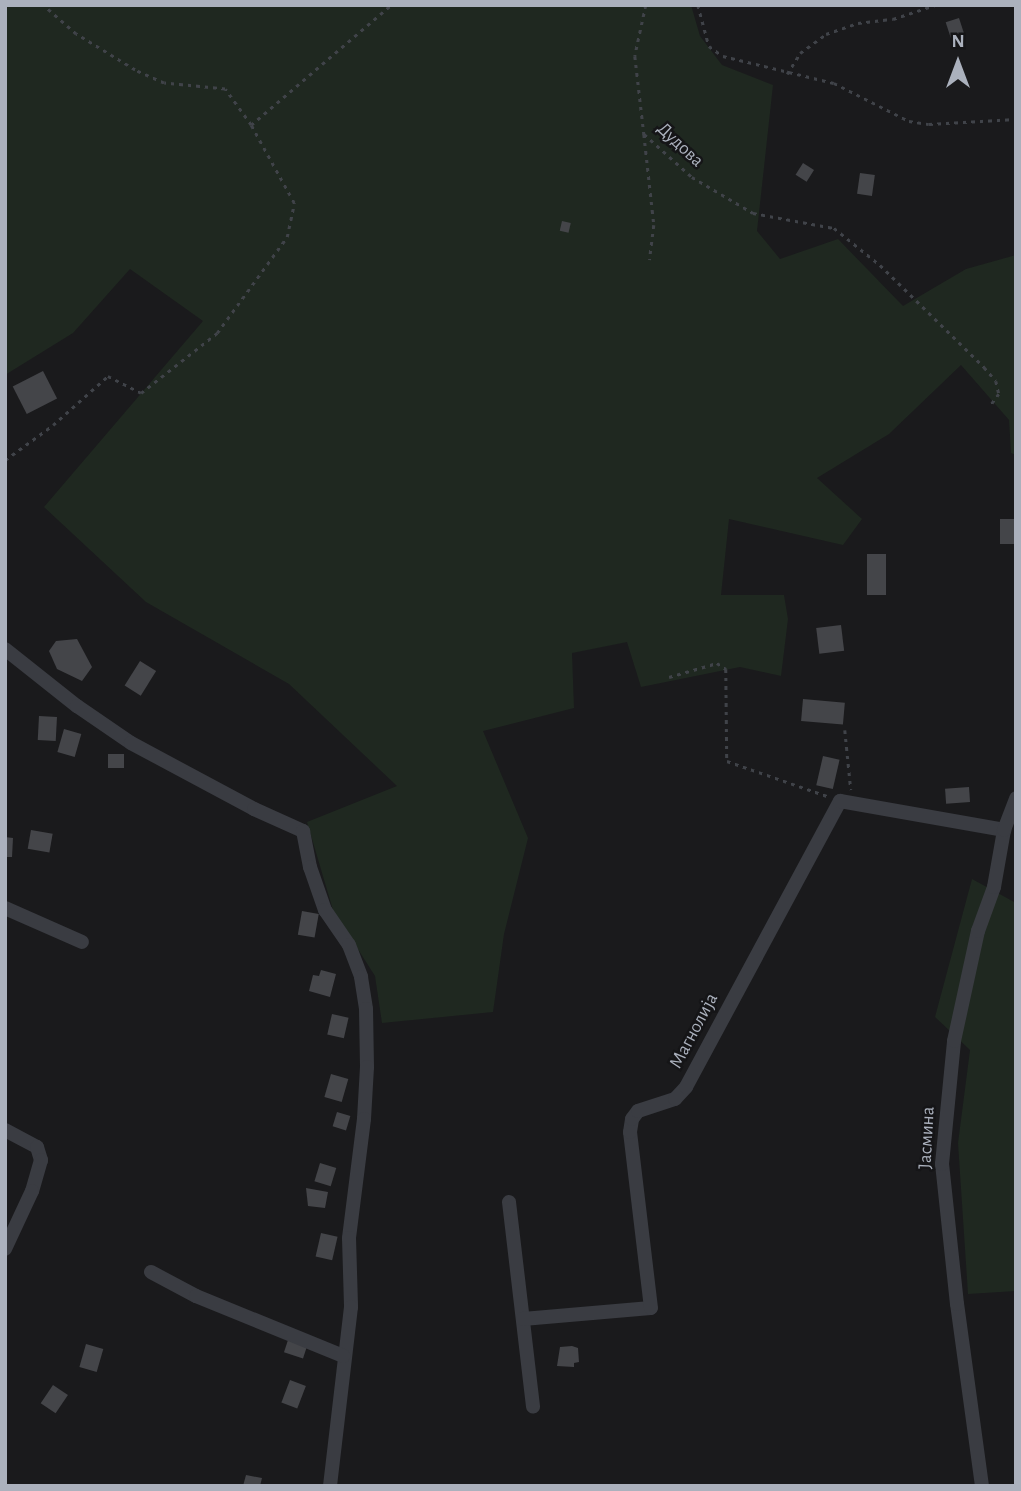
<!DOCTYPE html>
<meta charset="utf-8">
<style>
body{margin:0}
#map{position:relative;width:1021px;height:1491px;overflow:hidden;background:#1a1a1c;font-family:"Alegreya Sans",sans-serif}
div>[style]{position:absolute}
[style*='--x']{left:calc(var(--x)*1px);top:calc(var(--y)*1px);width:calc(var(--w)*1px);rotate:calc(var(--a)*1deg)}
.green>*{inset:0;background:#1f2820}
.building>*{inset:0;background:#444549;transform-origin:0 0}
.path>*{height:2.5px;margin-top:-1.25px;transform-origin:0;background:repeating-linear-gradient(90deg,#404349 0 3.5px,transparent 0 8.5px)}
.street>*{height:14px;margin:-7px;padding:0 7px;transform-origin:7px;border-radius:7px;background:#3a3c42}
span{translate:-50% -50%;white-space:nowrap;text-align:center;line-height:1.15;-webkit-text-stroke:5px #151517;paint-order:stroke}
.street-label{font-size:19px;color:#abb1bd}
.frame{position:absolute;inset:0;border:7px solid #abb1bd;pointer-events:none}
.north{position:absolute;left:923px;top:28px;width:70px;height:70px;-webkit-text-stroke:5px #151517;paint-order:stroke;rotate:0deg;font-size:19px;font-weight:700;line-height:28px;text-align:center;color:#abb1bd}
.north::after{content:'';display:block;margin:auto;width:24px;height:32px;background:#abb1bd;clip-path:polygon(50% 0,100% 100%,50% 72%,0 100%)}
</style>
<div id="map">
<div class="green">
<i style="clip-path:polygon(5px 5px,691px 5px,700px 36px,722px 65px,773px 85px,757px 231px,780px 259px,838px 239px,903px 306px,966px 269px,1016px 255px,1016px 455px,1011px 453px,1009px 420px,961px 365px,889px 434px,817px 478px,862px 519px,843px 545px,729px 519px,721px 595px,784px 595px,788px 619px,781px 676px,740px 667px,641px 687px,627px 642px,572px 653px,574px 708px,483px 731px,528px 838px,504px 934px,493px 1012px,382px 1023px,375px 976px,333px 910px,307px 822px,397px 786px,289px 684px,146px 602px,44px 507px,203px 321px,130px 269px,73px 333px,5px 375px)"></i>
<i style="clip-path:polygon(972px 879px,1016px 903px,1016px 1291px,968px 1294px,958px 1143px,970px 1050px,935px 1017px)"></i>
</div>
<div class="building">
<i style="left:959px;top:18px;width:20px;height:14px;rotate:72deg"></i>
<i style="left:803px;top:163px;width:13px;height:14px;rotate:32deg"></i>
<i style="left:860px;top:173px;width:15px;height:21px;rotate:8deg"></i>
<i style="left:562px;top:221px;width:9px;height:10px;rotate:13deg"></i>
<i style="left:43px;top:371px;width:31px;height:34px;rotate:63deg"></i>
<i style="left:1000px;top:519px;width:16px;height:25px"></i>
<i style="left:867px;top:554px;width:19px;height:41px"></i>
<i style="left:841px;top:625px;width:26px;height:25px;rotate:83deg"></i>
<i style="clip-path:polygon(77px 639px,92px 667px,82px 681px,57px 669px,49px 651px,56px 641px)"></i>
<i style="left:140px;top:661px;width:19px;height:29px;rotate:32deg"></i>
<i style="left:803px;top:699px;width:42px;height:22px;rotate:5deg"></i>
<i style="left:39px;top:716px;width:18px;height:24px;rotate:3deg"></i>
<i style="left:64px;top:729px;width:18px;height:24px;rotate:16deg"></i>
<i style="left:108px;top:754px;width:16px;height:14px"></i>
<i style="left:823px;top:756px;width:17px;height:30px;rotate:13deg"></i>
<i style="left:969px;top:787px;width:15px;height:24px;rotate:86deg"></i>
<i style="left:31px;top:830px;width:22px;height:19px;rotate:10deg"></i>
<i style="clip-path:polygon(5px 837px,13px 838px,12px 857px,5px 857px)"></i>
<i style="left:302px;top:911px;width:17px;height:24px;rotate:10deg"></i>
<i style="clip-path:polygon(321px 970px,336px 974px,330px 997px,309px 991px,313px 975px,319px 976px)"></i>
<i style="left:332px;top:1014px;width:17px;height:21px;rotate:13deg"></i>
<i style="left:331px;top:1074px;width:18px;height:24px;rotate:16deg"></i>
<i style="left:337px;top:1112px;width:14px;height:15px;rotate:17deg"></i>
<i style="left:320px;top:1163px;width:17px;height:19px;rotate:17deg"></i>
<i style="clip-path:polygon(306px 1188px,328px 1192px,325px 1208px,308px 1206px)"></i>
<i style="left:321px;top:1233px;width:17px;height:24px;rotate:13deg"></i>
<i style="left:288px;top:1340px;width:20px;height:13px;rotate:18deg"></i>
<i style="left:86px;top:1344px;width:18px;height:24px;rotate:16deg"></i>
<i style="clip-path:polygon(572px 1346px,578px 1348px,579px 1362px,574px 1363px,574px 1367px,557px 1366px,560px 1347px)"></i>
<i style="left:290px;top:1380px;width:17px;height:24px;rotate:21deg"></i>
<i style="left:53px;top:1385px;width:18px;height:22px;rotate:34deg"></i>
<i style="clip-path:polygon(246px 1475px,262px 1478px,260px 1486px,243px 1486px)"></i>
</div>
<div class="path">
<i style="--x:646;--y:5;--w:52;--a:102.2"></i>
<i style="--x:635;--y:56;--w:79;--a:83.4"></i>
<i style="--x:644;--y:134;--w:64;--a:41.9"></i>
<i style="--x:692;--y:177;--w:71;--a:30.5"></i>
<i style="--x:753;--y:213;--w:82;--a:10.5"></i>
<i style="--x:834;--y:228;--w:59;--a:38.8"></i>
<i style="--x:880;--y:265;--w:146;--a:44.4"></i>
<i style="--x:984;--y:367;--w:18;--a:49"></i>
<i style="--x:996;--y:381;--w:13;--a:77"></i>
<i style="--x:999;--y:394;--w:14;--a:126"></i>
<i style="--x:698;--y:5;--w:42;--a:75"></i>
<i style="--x:709;--y:46;--w:17;--a:36"></i>
<i style="--x:723;--y:56;--w:114;--a:13.7"></i>
<i style="--x:834;--y:83;--w:84;--a:26.9"></i>
<i style="--x:909;--y:121;--w:20;--a:9"></i>
<i style="--x:929;--y:124;--w:87;--a:-3.3"></i>
<i style="--x:787;--y:74;--w:25;--a:-58"></i>
<i style="--x:800;--y:53;--w:32;--a:-36"></i>
<i style="--x:826;--y:34;--w:34;--a:-19"></i>
<i style="--x:858;--y:23;--w:35;--a:-7"></i>
<i style="--x:893;--y:19;--w:44;--a:-18.4"></i>
<i style="--x:251;--y:125;--w:184;--a:-40.6"></i>
<i style="--x:644;--y:134;--w:92;--a:83.7"></i>
<i style="--x:654;--y:225;--w:35;--a:97"></i>
<i style="--x:5;--y:460;--w:59;--a:-36.1"></i>
<i style="--x:53;--y:425;--w:74;--a:-41.7"></i>
<i style="--x:108;--y:376;--w:37;--a:27"></i>
<i style="--x:141;--y:393;--w:97;--a:-38.3"></i>
<i style="--x:217;--y:333;--w:119;--a:-53.9"></i>
<i style="--x:287;--y:237;--w:35;--a:-78"></i>
<i style="--x:294;--y:203;--w:89;--a:-118.9"></i>
<i style="--x:251;--y:125;--w:44;--a:-125.8"></i>
<i style="--x:225;--y:89;--w:61;--a:-174.4"></i>
<i style="--x:164;--y:83;--w:32;--a:-156"></i>
<i style="--x:135;--y:70;--w:69;--a:-148.6"></i>
<i style="--x:76;--y:34;--w:44;--a:-138.7"></i>
<i style="--x:669;--y:677;--w:50;--a:-16.3"></i>
<i style="--x:717;--y:663;--w:11;--a:34"></i>
<i style="--x:726;--y:669;--w:92;--a:89.4"></i>
<i style="--x:727;--y:761;--w:106;--a:19.3"></i>
<i style="--x:845;--y:730;--w:60;--a:84.3"></i>
</div>
<div class="street">
<i style="--x:5;--y:649;--w:92;--a:38.4"></i>
<i style="--x:77;--y:706;--w:65;--a:34.4"></i>
<i style="--x:131;--y:743;--w:140;--a:28.2"></i>
<i style="--x:254;--y:809;--w:54;--a:24.2"></i>
<i style="--x:303;--y:831;--w:37;--a:79"></i>
<i style="--x:310;--y:867;--w:46;--a:70.8"></i>
<i style="--x:325;--y:910;--w:42;--a:55.6"></i>
<i style="--x:349;--y:945;--w:34;--a:69"></i>
<i style="--x:361;--y:977;--w:32;--a:81"></i>
<i style="--x:366;--y:1009;--w:58;--a:89"></i>
<i style="--x:367;--y:1067;--w:52;--a:93.3"></i>
<i style="--x:364;--y:1119;--w:120;--a:97.2"></i>
<i style="--x:349;--y:1238;--w:69;--a:88.3"></i>
<i style="--x:351;--y:1307;--w:180;--a:96.7"></i>
<i style="--x:5;--y:908;--w:84;--a:23.8"></i>
<i style="--x:5;--y:1130;--w:36;--a:28"></i>
<i style="--x:37;--y:1147;--w:14;--a:73"></i>
<i style="--x:41;--y:1160;--w:32;--a:106"></i>
<i style="--x:32;--y:1191;--w:64;--a:115"></i>
<i style="--x:509;--y:1202;--w:206;--a:83.3"></i>
<i style="--x:151;--y:1272;--w:51;--a:28.1"></i>
<i style="--x:196;--y:1296;--w:159;--a:22.2"></i>
<i style="--x:523;--y:1319;--w:128;--a:-4.9"></i>
<i style="--x:651;--y:1308;--w:177;--a:-96.8"></i>
<i style="--x:630;--y:1132;--w:13;--a:-81"></i>
<i style="--x:632;--y:1119;--w:10;--a:-53"></i>
<i style="--x:638;--y:1111;--w:39;--a:-18"></i>
<i style="--x:675;--y:1099;--w:16;--a:-47"></i>
<i style="--x:686;--y:1087;--w:325;--a:-61.7"></i>
<i style="--x:840;--y:801;--w:167;--a:10"></i>
<i style="--x:982;--y:1486;--w:184;--a:-97.8"></i>
<i style="--x:957;--y:1304;--w:141;--a:-96.1"></i>
<i style="--x:942;--y:1164;--w:124;--a:-84.4"></i>
<i style="--x:954;--y:1041;--w:113;--a:-77.7"></i>
<i style="--x:978;--y:931;--w:47;--a:-70"></i>
<i style="--x:994;--y:887;--w:58;--a:-80"></i>
<i style="--x:1004;--y:830;--w:34;--a:-69"></i>
</div>
<div class="street-label">
<span style="left:680px;top:145px;rotate:43deg">Дудова</span>
<span style="left:694px;top:1031px;rotate:-62deg">Магнолија</span>
<span style="left:927px;top:1138px;rotate:-87deg">Јасмина</span>
</div>
<div class="frame"></div>
<div class="north">N</div>
</div>
